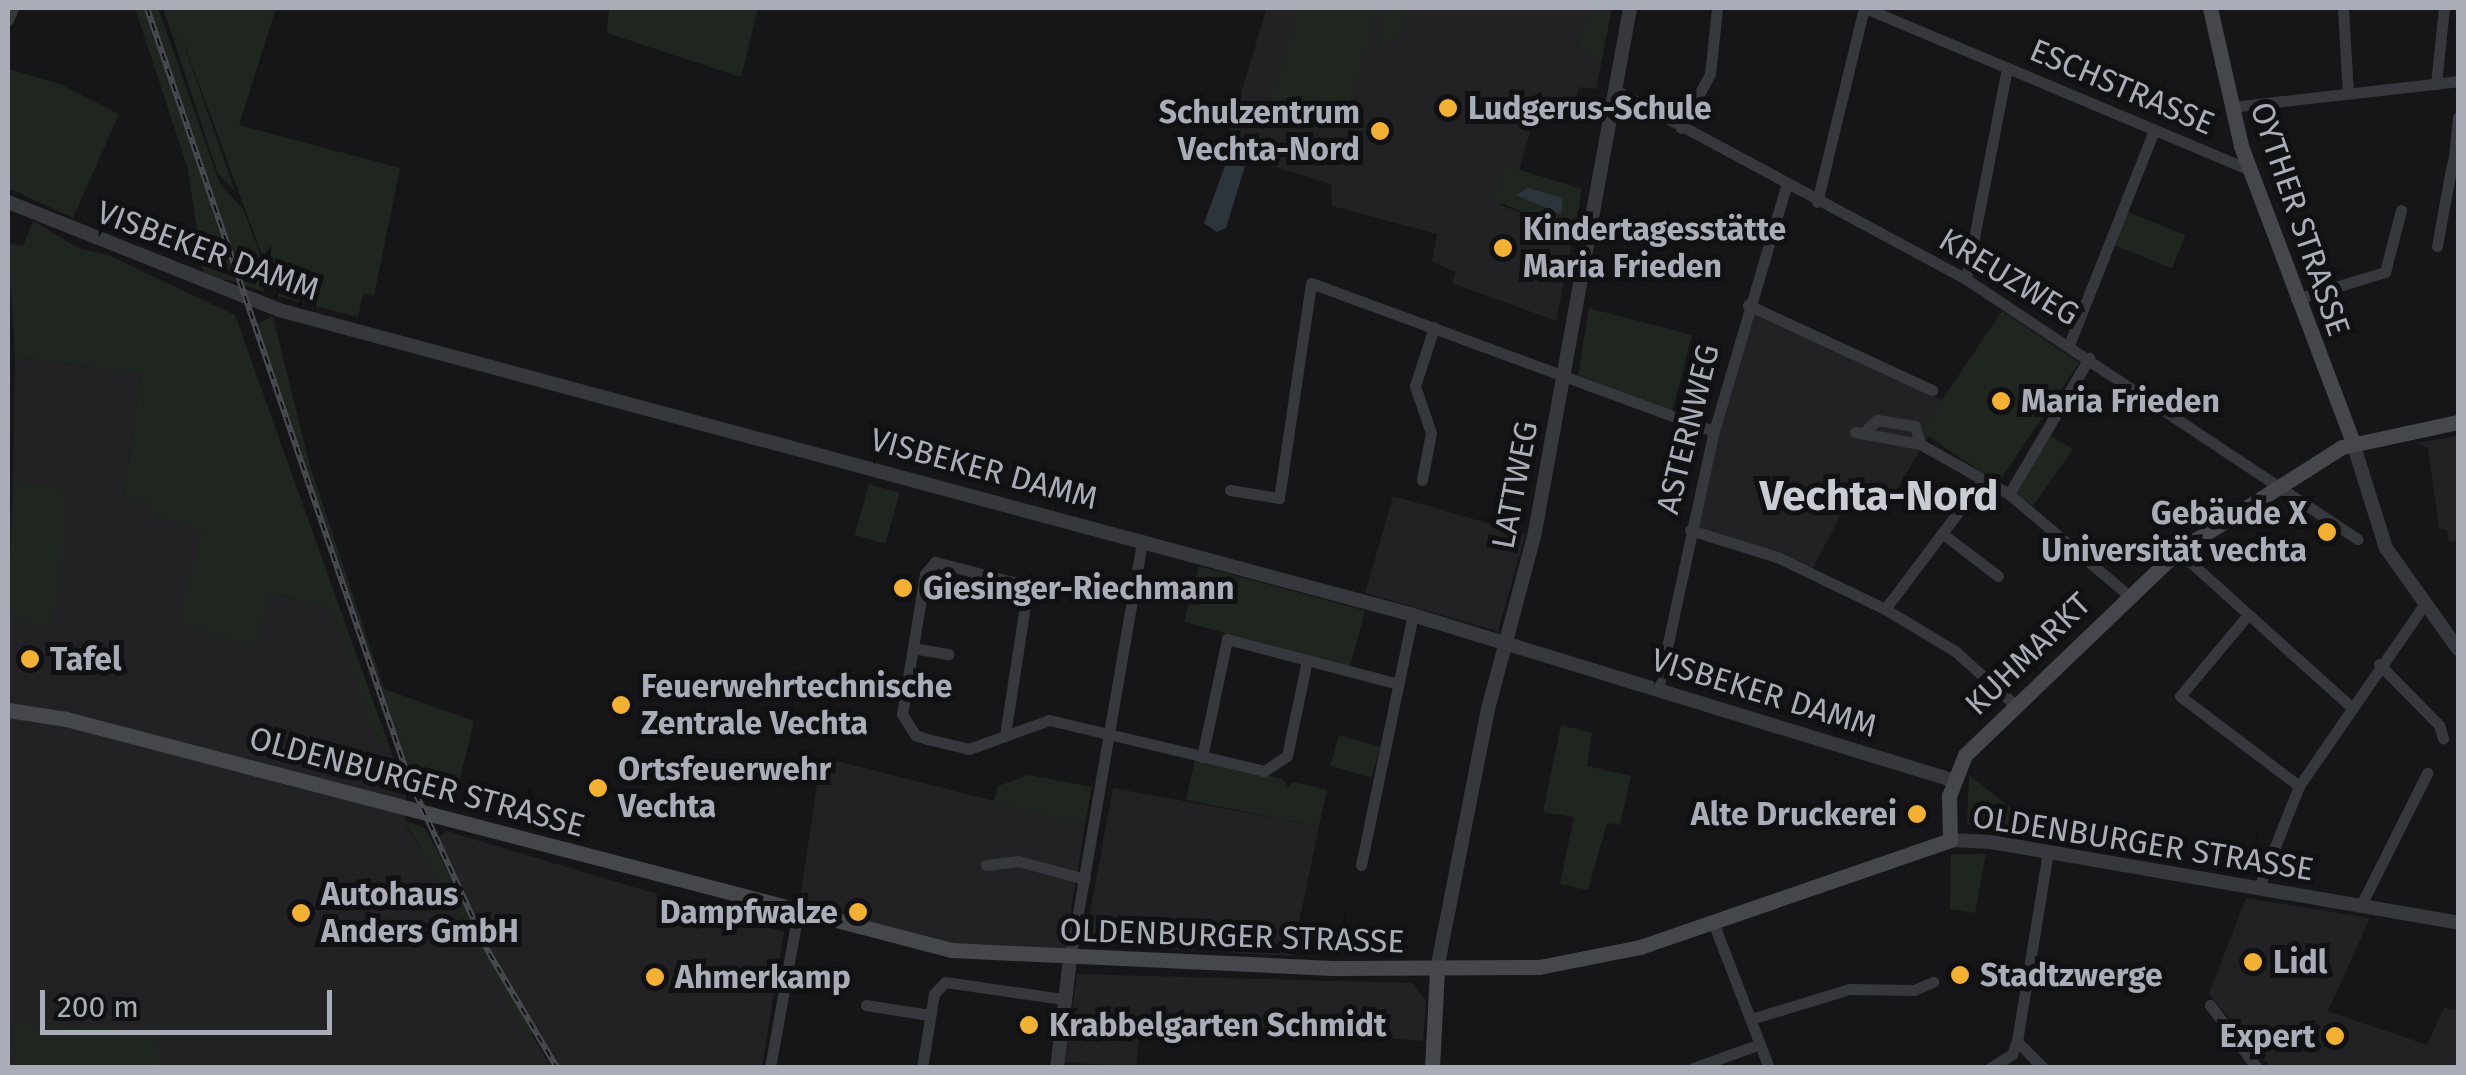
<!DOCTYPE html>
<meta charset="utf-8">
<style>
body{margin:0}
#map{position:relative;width:2466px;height:1075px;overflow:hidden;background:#161618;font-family:"Fira Sans",sans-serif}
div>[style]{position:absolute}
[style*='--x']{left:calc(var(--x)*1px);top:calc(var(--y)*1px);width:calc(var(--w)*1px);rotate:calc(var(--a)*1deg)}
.built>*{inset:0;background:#222225;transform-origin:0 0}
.green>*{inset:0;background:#1e261f;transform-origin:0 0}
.water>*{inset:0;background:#2c353c}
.minor>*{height:11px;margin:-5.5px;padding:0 5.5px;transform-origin:5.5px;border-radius:5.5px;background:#37383d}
.tertiary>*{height:14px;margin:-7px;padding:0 7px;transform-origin:7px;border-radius:7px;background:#37383d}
.secondary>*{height:15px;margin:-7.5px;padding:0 7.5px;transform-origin:7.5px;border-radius:7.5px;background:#45474d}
.rail>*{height:6px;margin-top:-3px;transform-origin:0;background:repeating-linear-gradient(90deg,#111113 0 8px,#4a4c52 0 16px);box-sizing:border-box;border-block:2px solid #4a4c52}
.dots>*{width:28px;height:28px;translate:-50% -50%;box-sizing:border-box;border:5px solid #111113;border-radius:50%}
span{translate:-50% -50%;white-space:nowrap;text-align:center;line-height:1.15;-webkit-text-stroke:10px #111113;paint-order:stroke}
.street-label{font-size:32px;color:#a8adb8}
.poi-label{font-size:32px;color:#a8adb8;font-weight:700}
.left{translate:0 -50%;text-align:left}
.right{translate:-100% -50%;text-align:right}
.district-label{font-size:42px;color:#c9ccd4;font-weight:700}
.frame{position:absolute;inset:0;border:10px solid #a8adb8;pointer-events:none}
.scale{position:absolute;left:40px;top:990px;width:292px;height:45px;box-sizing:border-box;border:5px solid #a8adb8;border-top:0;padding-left:12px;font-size:30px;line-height:35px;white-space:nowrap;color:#a8adb8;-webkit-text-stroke:8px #111113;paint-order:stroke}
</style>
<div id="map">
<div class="built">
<i style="clip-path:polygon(145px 8px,437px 839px,446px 831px,784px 932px,762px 1067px,559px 1067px,487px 953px,410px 789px)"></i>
<i style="clip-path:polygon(1267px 8px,1591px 8px,1577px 47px,1602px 60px,1596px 89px,1579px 87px,1572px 110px,1539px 101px,1519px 170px,1505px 165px,1501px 205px,1574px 234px,1556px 321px,1452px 283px,1456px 272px,1432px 262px,1437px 234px,1332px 206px,1331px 184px,1223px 151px)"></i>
<i style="clip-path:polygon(1748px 305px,1948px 403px,1884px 511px,1851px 495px,1811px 572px,1690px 530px)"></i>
<i style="clip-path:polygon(15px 357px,141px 372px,124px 496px,155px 505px,153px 514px,204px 529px,270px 592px,333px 610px,377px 741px,387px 740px,406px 795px,406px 825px,551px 1067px,8px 1067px,8px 619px,48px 626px,66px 491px,13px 480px)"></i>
<i style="clip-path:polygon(2458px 436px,2458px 540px,2449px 542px,2447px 530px,2439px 528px,2428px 448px,2415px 443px)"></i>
<i style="left:1393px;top:496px;width:138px;height:101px;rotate:16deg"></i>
<i style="clip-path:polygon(821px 757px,1085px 824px,1067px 935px,1070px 959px,989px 954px,798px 913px)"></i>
<i style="clip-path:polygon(1113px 788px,1319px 826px,1292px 956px,1093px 945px,1086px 934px)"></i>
<i style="clip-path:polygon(2246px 898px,2370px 918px,2328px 1011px,2427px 1045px,2444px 1008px,2458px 1010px,2458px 1067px,2271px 1067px,2209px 994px)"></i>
<i style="clip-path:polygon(1077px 974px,1412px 983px,1426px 1001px,1423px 1041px,1251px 1028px,1250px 1040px,1140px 1028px,1136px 1067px,1065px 1062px)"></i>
</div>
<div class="green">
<i style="clip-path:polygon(135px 8px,145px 8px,238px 282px,204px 276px,188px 169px)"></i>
<i style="clip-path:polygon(149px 8px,158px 8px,220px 184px,243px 209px,259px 251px,264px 292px,243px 285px)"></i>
<i style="clip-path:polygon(163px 8px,276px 8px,239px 125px,400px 168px,374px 296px,363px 294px,358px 317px,277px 296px,176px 22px,235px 191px,218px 174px)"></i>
<i style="clip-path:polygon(609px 8px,758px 8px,741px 77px,607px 33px)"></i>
<i style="clip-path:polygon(1300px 8px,1379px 8px,1341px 128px,1269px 105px)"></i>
<i style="clip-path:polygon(1388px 8px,1410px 8px,1403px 31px,1376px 48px)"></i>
<i style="clip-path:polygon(1591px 8px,1612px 8px,1602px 60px,1577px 47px)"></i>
<i style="clip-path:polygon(8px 69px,60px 84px,119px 114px,73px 218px,8px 188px)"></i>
<i style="clip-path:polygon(1504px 165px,1582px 189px,1574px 234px,1496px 201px)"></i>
<i style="left:2128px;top:212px;width:62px;height:36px;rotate:22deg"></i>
<i style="clip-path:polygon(33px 221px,80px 249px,106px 254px,235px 315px,387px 740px,377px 742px,333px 610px,271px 592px,253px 646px,179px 622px,203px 529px,152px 514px,154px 505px,124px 497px,141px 372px,15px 357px,8px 243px,23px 246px)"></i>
<i style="clip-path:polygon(1589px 308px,1692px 335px,1672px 412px,1578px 375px)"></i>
<i style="left:2002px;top:311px;width:93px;height:145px;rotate:34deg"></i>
<i style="clip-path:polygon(273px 316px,310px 466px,384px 689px,474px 721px,453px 807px,416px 788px,257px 324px)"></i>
<i style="clip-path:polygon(2049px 435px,2073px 449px,2033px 506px,2016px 493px)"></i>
<i style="clip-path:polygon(13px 480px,66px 490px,61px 578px,48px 626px,8px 619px)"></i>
<i style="left:869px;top:484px;width:32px;height:53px;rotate:16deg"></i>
<i style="left:1199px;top:566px;width:172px;height:58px;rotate:15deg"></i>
<i style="clip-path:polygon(1561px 725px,1592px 733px,1587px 766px,1631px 776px,1620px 825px,1607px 823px,1588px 890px,1560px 884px,1574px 817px,1543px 812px)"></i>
<i style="left:1339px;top:735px;width:43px;height:32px;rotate:16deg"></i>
<i style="clip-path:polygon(1195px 760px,1283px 779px,1288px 787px,1294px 782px,1327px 790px,1319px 826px,1186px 800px)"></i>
<i style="clip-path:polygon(1028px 775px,1092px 787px,1085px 824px,993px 803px,998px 786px)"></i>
<i style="clip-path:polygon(1969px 775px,2041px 831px,2054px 843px,1967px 824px)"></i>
<i style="clip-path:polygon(404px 820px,425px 828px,534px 1033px,529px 1036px)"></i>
<i style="clip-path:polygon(1951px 854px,1986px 854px,1975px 913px,1950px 909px)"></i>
<i style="clip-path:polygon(13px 1024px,157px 1030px,159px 1067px,16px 1067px)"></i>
</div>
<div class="water">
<i style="clip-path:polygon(1225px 166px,1245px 166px,1226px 228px,1217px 232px,1204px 223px)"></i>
<i style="clip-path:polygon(1528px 188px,1563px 198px,1561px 214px,1516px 195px)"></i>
</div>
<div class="minor">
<i style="--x:1865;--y:8;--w:415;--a:22.8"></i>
<i style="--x:2343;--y:8;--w:86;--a:86.7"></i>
<i style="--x:8;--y:20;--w:13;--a:-67"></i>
<i style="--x:2436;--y:84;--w:76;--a:-84"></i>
<i style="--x:1615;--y:90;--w:399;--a:28.3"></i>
<i style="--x:1966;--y:279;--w:470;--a:33.6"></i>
<i style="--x:2231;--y:107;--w:228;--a:-6.5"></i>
<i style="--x:1681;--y:128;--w:61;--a:-61.8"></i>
<i style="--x:1710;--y:74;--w:66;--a:-83.9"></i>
<i style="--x:2454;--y:157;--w:40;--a:-84.3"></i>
<i style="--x:1817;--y:202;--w:200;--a:-76.4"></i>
<i style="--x:2437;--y:246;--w:78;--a:-79.7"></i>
<i style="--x:2451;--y:169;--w:12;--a:-76"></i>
<i style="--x:2454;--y:157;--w:5;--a:37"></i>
<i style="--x:1966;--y:279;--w:214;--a:-79"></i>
<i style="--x:2296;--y:299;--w:93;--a:-16.9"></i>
<i style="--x:2385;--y:272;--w:64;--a:-75.5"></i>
<i style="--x:1748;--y:305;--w:203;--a:24.8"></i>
<i style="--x:2069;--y:345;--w:231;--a:-68.4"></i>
<i style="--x:1855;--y:432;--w:66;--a:10.5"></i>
<i style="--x:1920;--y:444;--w:102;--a:29.3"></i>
<i style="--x:2009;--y:494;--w:156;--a:40.3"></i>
<i style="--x:1863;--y:433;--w:19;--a:-43"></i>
<i style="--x:1877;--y:420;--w:38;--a:9"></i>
<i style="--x:1915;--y:426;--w:19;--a:74"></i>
<i style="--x:1422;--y:480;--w:48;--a:-79.2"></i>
<i style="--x:1431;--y:433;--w:50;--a:-108.8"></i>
<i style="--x:1415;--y:386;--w:62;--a:-72.1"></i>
<i style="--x:1230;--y:490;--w:50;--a:9.3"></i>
<i style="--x:1279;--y:498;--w:217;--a:-81.5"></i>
<i style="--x:1311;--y:283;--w:429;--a:20.2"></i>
<i style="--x:2009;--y:494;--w:158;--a:-59.5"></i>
<i style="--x:1690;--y:530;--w:91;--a:17.2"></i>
<i style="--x:1777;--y:557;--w:120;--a:25.7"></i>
<i style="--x:1885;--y:609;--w:82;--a:31"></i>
<i style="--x:1955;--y:651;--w:81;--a:42"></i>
<i style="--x:1943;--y:534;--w:69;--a:37.4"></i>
<i style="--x:2178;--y:551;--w:233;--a:42"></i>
<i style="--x:1885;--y:609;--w:163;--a:-53"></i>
<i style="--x:2247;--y:616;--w:104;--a:129.9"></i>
<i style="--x:2180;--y:696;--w:149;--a:37.1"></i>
<i style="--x:913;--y:648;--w:36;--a:10"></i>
<i style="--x:2379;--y:664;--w:86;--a:45.5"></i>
<i style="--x:2439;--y:725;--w:14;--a:73"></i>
<i style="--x:1658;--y:689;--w:264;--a:-77.8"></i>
<i style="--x:1714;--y:431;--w:255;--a:-73.6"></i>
<i style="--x:1005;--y:735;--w:151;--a:-81.2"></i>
<i style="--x:1028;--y:586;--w:96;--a:-165.5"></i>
<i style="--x:935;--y:562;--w:16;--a:130"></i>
<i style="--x:925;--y:574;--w:142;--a:99.3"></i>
<i style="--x:902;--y:714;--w:25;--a:58"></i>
<i style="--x:915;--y:735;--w:13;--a:18"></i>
<i style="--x:927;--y:739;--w:43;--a:13.4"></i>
<i style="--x:969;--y:749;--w:85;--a:-19.9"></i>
<i style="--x:1049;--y:720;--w:221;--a:13.3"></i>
<i style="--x:1264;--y:771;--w:27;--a:-33"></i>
<i style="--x:1287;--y:756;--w:98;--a:-78.2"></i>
<i style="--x:1202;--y:757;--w:121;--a:-78"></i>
<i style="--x:1227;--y:639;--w:177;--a:14.7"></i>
<i style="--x:986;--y:865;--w:32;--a:-7"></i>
<i style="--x:1018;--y:861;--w:69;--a:15"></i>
<i style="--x:1361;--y:865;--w:255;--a:-78.3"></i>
<i style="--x:2259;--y:887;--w:109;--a:-68.4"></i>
<i style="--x:2299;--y:786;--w:220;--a:-55.4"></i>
<i style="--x:2361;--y:905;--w:148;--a:-63.4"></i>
<i style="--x:1713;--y:922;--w:156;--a:69"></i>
<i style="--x:1070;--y:959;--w:425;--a:-80.2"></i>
<i style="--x:866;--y:1005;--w:64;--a:9"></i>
<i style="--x:2210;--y:1005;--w:79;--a:53.3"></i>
<i style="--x:1751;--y:1019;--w:102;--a:-17"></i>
<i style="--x:1849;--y:989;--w:65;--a:0.9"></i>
<i style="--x:1914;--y:990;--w:21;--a:-23"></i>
<i style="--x:2017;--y:1041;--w:37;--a:46"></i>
<i style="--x:770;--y:1068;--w:158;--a:-79.8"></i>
<i style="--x:922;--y:1068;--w:75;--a:-80.8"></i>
<i style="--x:934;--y:994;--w:16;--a:-47"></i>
<i style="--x:945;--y:982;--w:119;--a:8.2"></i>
<i style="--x:1693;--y:1068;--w:71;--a:-19.7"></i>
<i style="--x:1990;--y:1068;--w:26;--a:-32"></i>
<i style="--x:2012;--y:1054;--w:14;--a:-69"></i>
<i style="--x:2017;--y:1041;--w:193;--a:-80.7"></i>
</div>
<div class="tertiary">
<i style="--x:8;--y:202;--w:292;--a:21.7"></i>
<i style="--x:279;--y:310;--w:1174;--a:15.05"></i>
<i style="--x:1413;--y:615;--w:564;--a:17.02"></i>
<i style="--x:2353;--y:443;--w:110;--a:72.6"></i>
<i style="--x:2386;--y:548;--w:124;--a:54.5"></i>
<i style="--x:1950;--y:840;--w:41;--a:2.8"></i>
<i style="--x:1991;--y:842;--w:474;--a:9.8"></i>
<i style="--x:1437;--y:969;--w:265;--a:-78.9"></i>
<i style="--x:1488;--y:709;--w:183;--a:-75.1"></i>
<i style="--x:1535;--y:532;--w:533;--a:-79.72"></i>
<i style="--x:1057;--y:1068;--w:110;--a:-83.2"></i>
</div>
<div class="secondary">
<i style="--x:2210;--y:8;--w:141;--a:77.3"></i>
<i style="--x:2241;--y:146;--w:317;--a:69.3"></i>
<i style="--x:8;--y:710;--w:59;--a:8.8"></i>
<i style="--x:66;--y:719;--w:915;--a:14.63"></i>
<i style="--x:951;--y:950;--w:387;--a:2.7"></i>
<i style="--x:1338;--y:968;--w:201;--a:-0.3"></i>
<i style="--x:1539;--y:967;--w:103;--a:-11.2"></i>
<i style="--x:1640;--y:947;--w:328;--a:-19"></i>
<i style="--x:1950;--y:840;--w:44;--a:-91.3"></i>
<i style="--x:1949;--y:796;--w:44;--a:-68.7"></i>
<i style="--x:1965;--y:755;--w:295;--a:-43.8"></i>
<i style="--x:2178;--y:551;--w:194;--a:-32.4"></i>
<i style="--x:2342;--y:447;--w:119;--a:-12.2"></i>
<i style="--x:1432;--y:1068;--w:99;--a:-87.1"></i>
</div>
<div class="rail">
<i style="--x:147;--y:8;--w:814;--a:71.23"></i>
<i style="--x:409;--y:779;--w:192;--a:65.3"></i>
<i style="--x:489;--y:953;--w:134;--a:59.4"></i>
</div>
<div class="dots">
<i style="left:1448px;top:108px;background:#f2b134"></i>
<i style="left:1380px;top:131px;background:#f2b134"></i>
<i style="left:1503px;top:248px;background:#f2b134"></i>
<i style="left:2001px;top:401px;background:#f2b134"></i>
<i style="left:2327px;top:532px;background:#f2b134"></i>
<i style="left:903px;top:588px;background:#f2b134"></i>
<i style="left:30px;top:659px;background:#f2b134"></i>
<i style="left:621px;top:705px;background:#f2b134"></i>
<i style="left:598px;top:788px;background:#f2b134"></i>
<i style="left:1917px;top:814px;background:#f2b134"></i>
<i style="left:858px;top:912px;background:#f2b134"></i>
<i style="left:301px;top:913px;background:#f2b134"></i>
<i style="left:2253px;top:962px;background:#f2b134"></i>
<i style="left:1960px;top:975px;background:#f2b134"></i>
<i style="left:655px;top:977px;background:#f2b134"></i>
<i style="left:1029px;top:1025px;background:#f2b134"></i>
<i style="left:2335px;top:1036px;background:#f2b134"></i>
</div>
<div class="street-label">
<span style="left:2122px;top:87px;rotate:23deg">ESCHSTRASSE</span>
<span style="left:2300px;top:219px;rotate:71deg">OYTHER STRASSE</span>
<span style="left:208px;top:251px;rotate:20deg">VISBEKER DAMM</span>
<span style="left:2009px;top:277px;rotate:31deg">KREUZWEG</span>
<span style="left:1688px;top:429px;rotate:-76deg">ASTERNWEG</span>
<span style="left:984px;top:469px;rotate:15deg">VISBEKER DAMM</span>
<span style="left:1515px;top:485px;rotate:-79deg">LATTWEG</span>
<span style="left:2028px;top:654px;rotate:-44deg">KUHMARKT</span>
<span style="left:1764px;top:693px;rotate:17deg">VISBEKER DAMM</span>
<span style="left:417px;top:782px;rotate:15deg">OLDENBURGER STRASSE</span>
<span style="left:2143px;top:843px;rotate:9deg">OLDENBURGER STRASSE</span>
<span style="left:1232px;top:936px;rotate:2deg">OLDENBURGER STRASSE</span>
</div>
<div class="poi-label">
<span class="left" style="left:1468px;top:108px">Ludgerus-Schule</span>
<span class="right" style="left:1360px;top:131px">Schulzentrum<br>Vechta-Nord</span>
<span class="left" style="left:1523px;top:248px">Kindertagesstätte<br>Maria Frieden</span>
<span class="left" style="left:2021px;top:401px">Maria Frieden</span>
<span class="right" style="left:2307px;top:532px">Gebäude X<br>Universität vechta</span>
<span class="left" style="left:923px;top:588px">Giesinger-Riechmann</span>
<span class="left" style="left:50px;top:659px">Tafel</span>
<span class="left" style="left:641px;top:705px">Feuerwehrtechnische<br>Zentrale Vechta</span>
<span class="left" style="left:618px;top:788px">Ortsfeuerwehr<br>Vechta</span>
<span class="right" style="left:1897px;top:814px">Alte Druckerei</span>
<span class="left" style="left:321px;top:913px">Autohaus<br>Anders GmbH</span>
<span class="right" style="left:838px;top:912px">Dampfwalze</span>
<span class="left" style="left:2273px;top:962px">Lidl</span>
<span class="left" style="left:1980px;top:975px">Stadtzwerge</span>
<span class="left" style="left:675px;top:977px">Ahmerkamp</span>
<span class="left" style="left:1049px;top:1025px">Krabbelgarten Schmidt</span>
<span class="right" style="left:2315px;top:1036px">Expert</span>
</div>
<div class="district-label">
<span style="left:1879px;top:496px">Vechta-Nord</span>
</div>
<div class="frame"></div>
<div class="scale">200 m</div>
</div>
